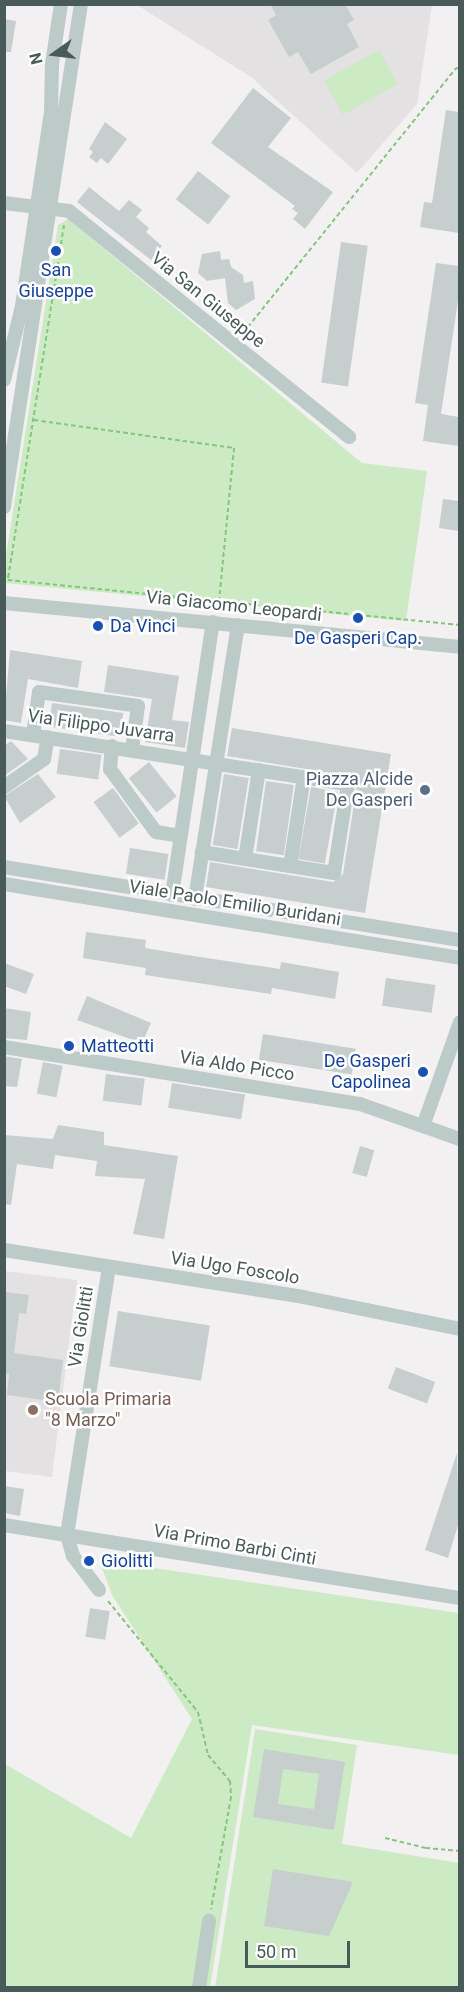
<!DOCTYPE html>
<style>
body{margin:0}
#map{position:relative;width:464px;height:1992px;overflow:hidden;background:#f2f0f1;font-family:Roboto,sans-serif}
div>[style]{position:absolute}
[style*='--x']{left:calc(var(--x)*1px);top:calc(var(--y)*1px);width:calc(var(--w)*1px);rotate:calc(var(--a)*1deg)}
.education>*{inset:0;background:#e3e1e2}
.green>*{inset:0;background:#cceac3;transform-origin:0 0}
.building>*{inset:0;background:#c7cece;transform-origin:0 0}
.path>*{height:2px;margin-top:-1px;transform-origin:0;background:repeating-linear-gradient(90deg,#86c57e 0 4.5px,transparent 0 7.5px)}
.minor>*{height:14px;margin:-7px;padding:0 7px;transform-origin:7px;border-radius:7px;background:#bdcbc8}
.dots>*{width:16px;height:16px;translate:-50% -50%;box-sizing:border-box;border:3px solid #fff;border-radius:50%}
span{translate:-50% -50%;white-space:nowrap;text-align:center;line-height:1.15;-webkit-text-stroke:5px #fff;paint-order:stroke}
.transit-label{font-size:18px;color:#164399}
.left{translate:0 -50%;text-align:left}
.right{translate:-100% -50%;text-align:right}
.street-label{font-size:18px;color:#495b58}
.service-label{font-size:18px;color:#4e5e75}
.education-label{font-size:18px;color:#785e54}
.frame{position:absolute;inset:0;border:6px solid #495b58;pointer-events:none}
.north{position:absolute;left:24px;top:24px;width:60px;height:60px;-webkit-text-stroke:4px #fff;paint-order:stroke;rotate:256deg;font-size:16px;font-weight:700;line-height:24px;text-align:center;color:#495b58}
.north::after{content:'';display:block;margin:auto;width:21px;height:27px;background:#495b58;clip-path:polygon(50% 0,100% 100%,50% 72%,0 100%)}
.scale{position:absolute;left:245px;top:1941px;width:105px;height:27px;box-sizing:border-box;border:3px solid #495b58;border-top:0;padding-left:8px;font-size:18px;line-height:21px;white-space:nowrap;color:#495b58;-webkit-text-stroke:4px #fff;paint-order:stroke}
</style>
<div id="map">
<div class="education">
<i style="clip-path:polygon(137px 5px,432px 5px,417px 104px,357px 173px,251px 77px)"></i>
<i style="clip-path:polygon(5px 1271px,77px 1280px,52px 1477px,5px 1471px)"></i>
</div>
<div class="green">
<i style="left:379px;top:50px;width:39px;height:63px;rotate:61deg"></i>
<i style="clip-path:polygon(68px 219px,362px 463px,427px 471px,406px 621px,5px 583px,5px 562px,58px 225px)"></i>
<i style="clip-path:polygon(99px 1560px,459px 1613px,459px 1755px,252px 1725px,210px 1987px,5px 1988px,5px 1764px,131px 1838px,192px 1719px,112px 1595px)"></i>
<i style="clip-path:polygon(255px 1729px,357px 1745px,342px 1844px,459px 1863px,459px 1987px,215px 1988px)"></i>
</div>
<div class="building">
<i style="clip-path:polygon(270px 4px,345px 4px,354px 20px,347px 24px,359px 47px,311px 74px,298px 52px,289px 57px,268px 20px,276px 15px)"></i>
<i style="clip-path:polygon(4px 19px,16px 21px,11px 52px,4px 52px)"></i>
<i style="clip-path:polygon(253px 88px,291px 118px,268px 147px,333px 192px,305px 229px,293px 219px,298px 213px,292px 209px,295px 206px,211px 143px)"></i>
<i style="clip-path:polygon(446px 110px,459px 112px,459px 233px,420px 227px,424px 202px,432px 203px)"></i>
<i style="clip-path:polygon(105px 122px,127px 139px,108px 164px,101px 158px,97px 163px,89px 157px,93px 152px,89px 149px)"></i>
<i style="left:198px;top:171px;width:41px;height:36px;rotate:38deg"></i>
<i style="clip-path:polygon(89px 187px,119px 211px,129px 200px,142px 210px,136px 217px,149px 228px,146px 232px,162px 246px,151px 260px,77px 202px)"></i>
<i style="left:341px;top:242px;width:27px;height:142px;rotate:8deg"></i>
<i style="clip-path:polygon(220px 251px,221px 260px,229px 259px,231px 267px,243px 275px,244px 283px,253px 281px,255px 299px,236px 310px,228px 303px,225px 278px,207px 281px,198px 273px,202px 254px)"></i>
<i style="clip-path:polygon(436px 263px,459px 266px,459px 294px,441px 414px,459px 417px,459px 446px,423px 441px,428px 405px,415px 403px)"></i>
<i style="clip-path:polygon(443px 499px,459px 501px,459px 531px,439px 528px)"></i>
<i style="clip-path:polygon(10px 650px,82px 661px,78px 688px,28px 679px,21px 723px,4px 720px)"></i>
<i style="clip-path:polygon(108px 665px,179px 676px,172px 720px,189px 722px,185px 748px,145px 742px,152px 699px,104px 692px)"></i>
<i style="left:52px;top:703px;width:72px;height:24px;rotate:8deg"></i>
<i style="clip-path:polygon(232px 728px,391px 754px,365px 913px,206px 887px,210px 862px,333px 882px,343px 874px,357px 785px,354px 777px,227px 756px)"></i>
<i style="clip-path:polygon(11px 741px,28px 759px,4px 776px,4px 746px)"></i>
<i style="left:60px;top:749px;width:42px;height:25px;rotate:8deg"></i>
<i style="left:149px;top:762px;width:44px;height:26px;rotate:51deg"></i>
<i style="clip-path:polygon(38px 774px,56px 797px,20px 823px,4px 796px)"></i>
<i style="left:224px;top:774px;width:25px;height:72px;rotate:9deg"></i>
<i style="left:266px;top:781px;width:28px;height:71px;rotate:8deg"></i>
<i style="left:311px;top:787px;width:27px;height:73px;rotate:10deg"></i>
<i style="left:113px;top:788px;width:44px;height:24px;rotate:54deg"></i>
<i style="left:130px;top:848px;width:39px;height:26px;rotate:9deg"></i>
<i style="clip-path:polygon(86px 932px,146px 940px,145px 948px,187px 955px,280px 969px,281px 962px,339px 972px,335px 999px,272px 988px,271px 994px,145px 975px,146px 968px,83px 958px)"></i>
<i style="clip-path:polygon(4px 963px,34px 974px,26px 994px,4px 986px)"></i>
<i style="left:386px;top:978px;width:50px;height:28px;rotate:8deg"></i>
<i style="clip-path:polygon(87px 996px,151px 1023px,142px 1043px,77px 1020px)"></i>
<i style="clip-path:polygon(4px 1008px,31px 1012px,27px 1040px,4px 1038px)"></i>
<i style="left:263px;top:1034px;width:94px;height:26px;rotate:9deg"></i>
<i style="clip-path:polygon(4px 1056px,22px 1059px,17px 1087px,4px 1086px)"></i>
<i style="left:43px;top:1062px;width:20px;height:32px;rotate:11deg"></i>
<i style="left:106px;top:1074px;width:39px;height:27px;rotate:7deg"></i>
<i style="left:172px;top:1083px;width:74px;height:25px;rotate:9deg"></i>
<i style="clip-path:polygon(58px 1125px,104px 1132px,104px 1145px,178px 1156px,164px 1239px,133px 1234px,145px 1179px,95px 1176px,97px 1161px,55px 1155px,53px 1169px,17px 1164px,11px 1205px,4px 1204px,4px 1135px,53px 1139px)"></i>
<i style="left:360px;top:1146px;width:15px;height:28px;rotate:16deg"></i>
<i style="clip-path:polygon(4px 1292px,29px 1295px,26px 1314px,19px 1313px,14px 1353px,63px 1360px,58px 1402px,7px 1395px,9px 1374px,4px 1373px)"></i>
<i style="left:118px;top:1311px;width:93px;height:56px;rotate:9deg"></i>
<i style="left:396px;top:1367px;width:42px;height:23px;rotate:21deg"></i>
<i style="clip-path:polygon(457px 1453px,459px 1522px,448px 1558px,425px 1550px)"></i>
<i style="clip-path:polygon(4px 1486px,24px 1489px,20px 1516px,4px 1513px)"></i>
<i style="left:90px;top:1608px;width:20px;height:29px;rotate:9deg"></i>
<i style="clip-path:polygon(evenodd,264px 1749px,345px 1762px,334px 1830px,253px 1817px,264px 1749px,283px 1769px,319px 1774px,314px 1809px,278px 1804px,283px 1769px)"></i>
<i style="clip-path:polygon(273px 1869px,353px 1882px,329px 1936px,264px 1926px)"></i>
</div>
<div class="path">
<i style="--x:64;--y:225;--w:359;--a:99"></i>
<i style="--x:8;--y:580;--w:454;--a:5.7"></i>
<i style="--x:243;--y:333;--w:340;--a:-51.2"></i>
<i style="--x:456;--y:68;--w:4;--a:14"></i>
<i style="--x:34;--y:420;--w:202;--a:8"></i>
<i style="--x:234;--y:448;--w:154;--a:95.6"></i>
<i style="--x:108;--y:1601;--w:143;--a:51"></i>
<i style="--x:198;--y:1712;--w:44;--a:76.9"></i>
<i style="--x:208;--y:1755;--w:34;--a:50"></i>
<i style="--x:230;--y:1781;--w:16;--a:86"></i>
<i style="--x:231;--y:1797;--w:114;--a:100.1"></i>
<i style="--x:385;--y:1838;--w:42;--a:13.7"></i>
<i style="--x:426;--y:1848;--w:34;--a:5"></i>
</div>
<div class="minor">
<i style="--x:4;--y:203;--w:65;--a:7"></i>
<i style="--x:69;--y:211;--w:360;--a:38.9"></i>
<i style="--x:4;--y:380;--w:76;--a:-76.3"></i>
<i style="--x:22;--y:306;--w:197;--a:-81.5"></i>
<i style="--x:51;--y:111;--w:47;--a:-88.8"></i>
<i style="--x:52;--y:64;--w:61;--a:-81.5"></i>
<i style="--x:4;--y:507;--w:509;--a:-81.3"></i>
<i style="--x:4;--y:603;--w:458;--a:5.5"></i>
<i style="--x:4;--y:731;--w:348;--a:8.8"></i>
<i style="--x:348;--y:784;--w:90;--a:98.9"></i>
<i style="--x:334;--y:873;--w:134;--a:-171"></i>
<i style="--x:33;--y:735;--w:43;--a:-82.1"></i>
<i style="--x:39;--y:692;--w:100;--a:8"></i>
<i style="--x:138;--y:706;--w:43;--a:97.9"></i>
<i style="--x:112;--y:746;--w:23;--a:95"></i>
<i style="--x:110;--y:769;--w:78;--a:53.9"></i>
<i style="--x:156;--y:832;--w:25;--a:9"></i>
<i style="--x:4;--y:787;--w:49;--a:-35"></i>
<i style="--x:44;--y:759;--w:22;--a:-80"></i>
<i style="--x:245;--y:859;--w:90;--a:-81.1"></i>
<i style="--x:290;--y:866;--w:90;--a:-81.1"></i>
<i style="--x:4;--y:867;--w:462;--a:9.1"></i>
<i style="--x:4;--y:884;--w:462;--a:9.2"></i>
<i style="--x:172;--y:895;--w:276;--a:-81.5"></i>
<i style="--x:195;--y:899;--w:277;--a:-81.1"></i>
<i style="--x:4;--y:1047;--w:361;--a:9.1"></i>
<i style="--x:360;--y:1104;--w:106;--a:19.3"></i>
<i style="--x:423;--y:1126;--w:110;--a:-70.4"></i>
<i style="--x:4;--y:1250;--w:303;--a:8.9"></i>
<i style="--x:303;--y:1297;--w:160;--a:11.5"></i>
<i style="--x:4;--y:1525;--w:462;--a:9.1"></i>
<i style="--x:99;--y:1590;--w:43;--a:-127.4"></i>
<i style="--x:73;--y:1556;--w:22;--a:-106"></i>
<i style="--x:67;--y:1535;--w:271;--a:-81.1"></i>
<i style="--x:199;--y:1988;--w:68;--a:-81.5"></i>
</div>
<div class="dots">
<i style="left:56px;top:251px;background:#1a4fb4"></i>
<i style="left:358px;top:618px;background:#1a4fb4"></i>
<i style="left:98px;top:626px;background:#1a4fb4"></i>
<i style="left:425px;top:790px;background:#5c6f8a"></i>
<i style="left:69px;top:1046px;background:#1a4fb4"></i>
<i style="left:423px;top:1072px;background:#1a4fb4"></i>
<i style="left:33px;top:1410px;background:#8d6e63"></i>
<i style="left:89px;top:1561px;background:#1a4fb4"></i>
</div>
<div class="transit-label">
<span style="left:56px;top:281px">San<br>Giuseppe</span>
<span class="left" style="left:110px;top:626px">Da Vinci</span>
<span style="left:358px;top:638px">De Gasperi Cap.</span>
<span class="left" style="left:81px;top:1046px">Matteotti</span>
<span class="right" style="left:411px;top:1072px">De Gasperi<br>Capolinea</span>
<span class="left" style="left:101px;top:1561px">Giolitti</span>
</div>
<div class="street-label">
<span style="left:208px;top:300px;rotate:39deg">Via San Giuseppe</span>
<span style="left:234px;top:606px;rotate:6deg">Via Giacomo Leopardi</span>
<span style="left:101px;top:726px;rotate:8deg">Via Filippo Juvarra</span>
<span style="left:235px;top:903px;rotate:9deg">Viale Paolo Emilio Buridani</span>
<span style="left:237px;top:1066px;rotate:9deg">Via Aldo Picco</span>
<span style="left:235px;top:1268px;rotate:9deg">Via Ugo Foscolo</span>
<span style="left:81px;top:1327px;rotate:-81deg">Via Giolitti</span>
<span style="left:235px;top:1545px;rotate:10deg">Via Primo Barbi Cinti</span>
</div>
<div class="service-label">
<span class="right" style="left:413px;top:790px">Piazza Alcide<br>De Gasperi</span>
</div>
<div class="education-label">
<span class="left" style="left:45px;top:1410px">Scuola Primaria<br>"8 Marzo"</span>
</div>
<div class="frame"></div>
<div class="north">N</div>
<div class="scale">50 m</div>
</div>
